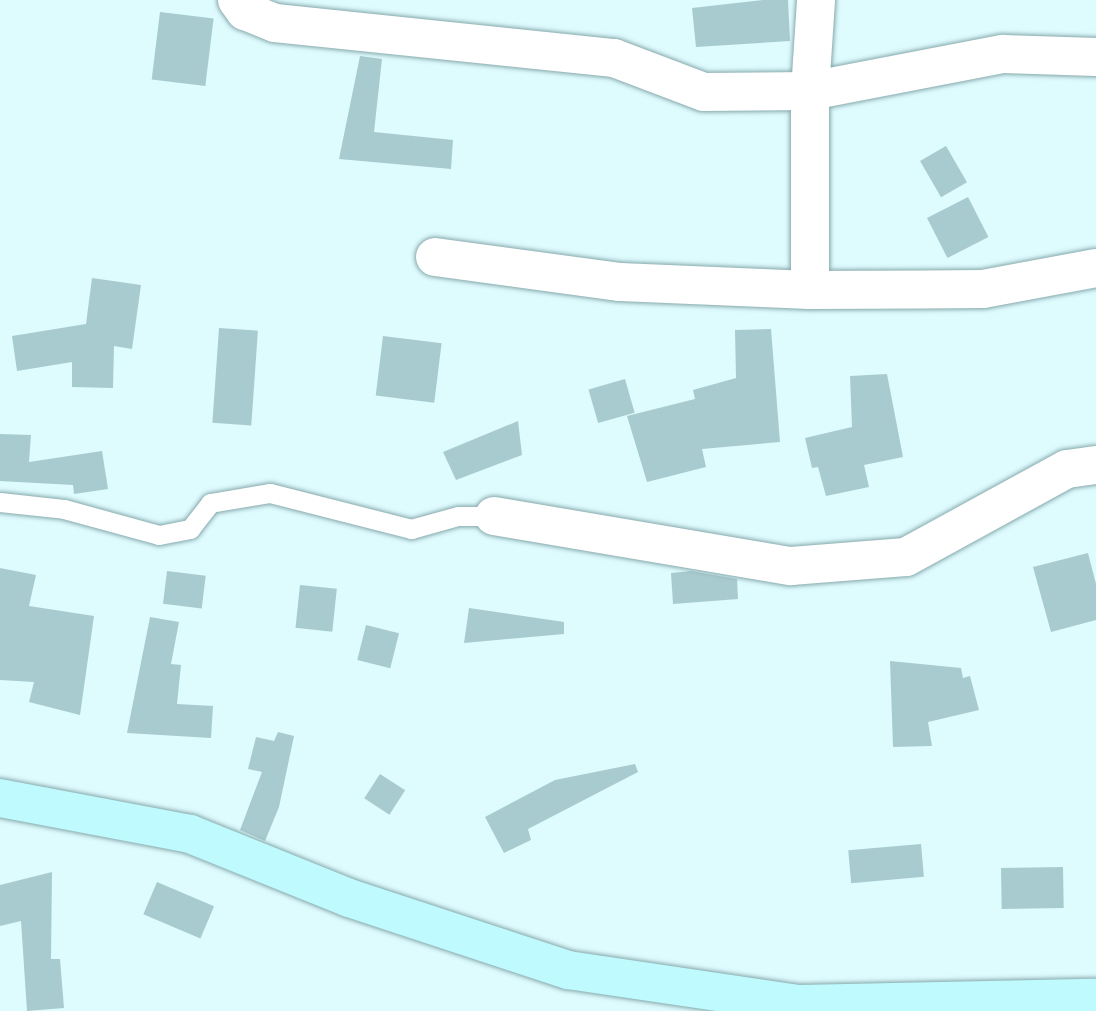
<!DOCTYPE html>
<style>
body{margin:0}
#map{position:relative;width:1096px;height:1011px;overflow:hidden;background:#defbfe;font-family:"Source Sans 3",sans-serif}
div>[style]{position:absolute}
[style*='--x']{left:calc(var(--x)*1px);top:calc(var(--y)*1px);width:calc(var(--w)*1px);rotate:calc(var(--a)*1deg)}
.building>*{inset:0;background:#a8cbcf;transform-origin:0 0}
.roads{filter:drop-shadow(0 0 2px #87a9ac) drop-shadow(0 0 2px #87a9ac)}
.lane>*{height:19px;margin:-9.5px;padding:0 9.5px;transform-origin:9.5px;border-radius:9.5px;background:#fff}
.street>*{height:38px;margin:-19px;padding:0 19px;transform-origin:19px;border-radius:19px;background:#fff}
.secondary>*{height:38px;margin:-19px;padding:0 19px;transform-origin:19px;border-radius:19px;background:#bffafe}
span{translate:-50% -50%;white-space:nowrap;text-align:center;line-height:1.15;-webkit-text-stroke:5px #fff;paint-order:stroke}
</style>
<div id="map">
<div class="building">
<i style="clip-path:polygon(763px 0,788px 0,790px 41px,696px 47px,692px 8px)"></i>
<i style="left:160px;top:12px;width:54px;height:68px;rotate:7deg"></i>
<i style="clip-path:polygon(360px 56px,382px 59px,374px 132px,453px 140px,451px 169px,339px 159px)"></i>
<i style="left:946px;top:146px;width:42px;height:30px;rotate:60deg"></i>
<i style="left:968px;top:197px;width:45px;height:46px;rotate:63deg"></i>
<i style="clip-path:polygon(92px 278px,141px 285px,132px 349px,114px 346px,113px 388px,72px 387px,72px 362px,17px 371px,12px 336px,86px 324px)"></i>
<i style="left:219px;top:328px;width:39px;height:95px;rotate:4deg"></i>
<i style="clip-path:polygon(771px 329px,780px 442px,702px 449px,706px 467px,647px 482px,627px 416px,695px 399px,693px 390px,736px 378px,735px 330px)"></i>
<i style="left:383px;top:336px;width:59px;height:60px;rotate:7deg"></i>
<i style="clip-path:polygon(887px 374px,903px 457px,864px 465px,869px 487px,826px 496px,818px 467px,812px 468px,805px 438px,852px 427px,850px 376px)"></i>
<i style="left:625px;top:379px;width:35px;height:38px;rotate:74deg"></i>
<i style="clip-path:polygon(518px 421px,522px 455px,456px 480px,443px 452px)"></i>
<i style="clip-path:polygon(0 434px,31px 435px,29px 462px,102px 451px,108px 489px,74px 494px,73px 485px,0 481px)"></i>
<i style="clip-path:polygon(1088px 553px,1096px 584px,1096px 620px,1051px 632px,1033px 567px)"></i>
<i style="clip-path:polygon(0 568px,36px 575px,29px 606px,94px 616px,80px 715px,29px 702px,34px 682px,0 680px)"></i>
<i style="left:167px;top:571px;width:39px;height:33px;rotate:7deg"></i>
<i style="clip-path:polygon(691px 571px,737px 579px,738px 599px,673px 604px,671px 573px)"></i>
<i style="left:300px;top:585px;width:37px;height:43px;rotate:6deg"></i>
<i style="clip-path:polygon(469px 608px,564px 622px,564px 634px,464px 643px)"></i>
<i style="clip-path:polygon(150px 617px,179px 622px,171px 664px,181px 665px,177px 704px,213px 706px,211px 738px,127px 733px)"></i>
<i style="left:366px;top:625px;width:34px;height:36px;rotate:14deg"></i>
<i style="clip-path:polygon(890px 661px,961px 668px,963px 678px,970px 676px,979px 710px,928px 722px,932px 746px,893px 747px)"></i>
<i style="clip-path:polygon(278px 732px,294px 736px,279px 807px,265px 841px,240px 830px,262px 772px,248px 769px,256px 737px,274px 741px)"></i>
<i style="clip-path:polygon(635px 764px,638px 772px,528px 829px,531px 840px,504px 853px,485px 817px,555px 780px)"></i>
<i style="left:380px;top:774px;width:30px;height:29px;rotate:33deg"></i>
<i style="left:921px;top:844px;width:33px;height:73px;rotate:85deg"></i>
<i style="left:1063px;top:867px;width:41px;height:62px;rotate:89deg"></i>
<i style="clip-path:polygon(52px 872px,51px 959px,60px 959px,64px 1008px,27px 1011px,21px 921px,0 926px,0 885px)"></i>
<i style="left:157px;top:882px;width:62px;height:35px;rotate:23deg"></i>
</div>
<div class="roads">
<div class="lane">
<i style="--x:0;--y:502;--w:64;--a:6.2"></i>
<i style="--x:64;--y:509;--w:98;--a:15.3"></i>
<i style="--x:159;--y:535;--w:32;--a:-11"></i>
<i style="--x:190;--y:529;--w:33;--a:-52"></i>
<i style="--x:210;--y:503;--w:61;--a:-9.5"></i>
<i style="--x:270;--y:493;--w:146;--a:14.3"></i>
<i style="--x:411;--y:529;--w:49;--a:-15.5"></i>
<i style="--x:458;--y:516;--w:36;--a:0"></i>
</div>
<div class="street">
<i style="--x:237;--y:0;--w:14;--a:54"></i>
<i style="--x:245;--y:11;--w:32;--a:22"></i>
<i style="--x:275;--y:23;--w:341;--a:5.9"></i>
<i style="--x:614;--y:58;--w:96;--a:20.7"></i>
<i style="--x:704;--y:92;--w:106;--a:-0.5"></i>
<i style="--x:810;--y:91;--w:197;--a:-10.9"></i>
<i style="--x:1003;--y:54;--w:93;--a:1.8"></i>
<i style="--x:435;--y:257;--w:187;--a:7.7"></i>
<i style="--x:620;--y:282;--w:190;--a:2.4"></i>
<i style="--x:810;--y:290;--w:173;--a:-0.3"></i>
<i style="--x:983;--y:289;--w:115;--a:-10.5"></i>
<i style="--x:810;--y:290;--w:199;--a:-90"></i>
<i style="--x:810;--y:91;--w:91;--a:-86.2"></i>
<i style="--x:494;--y:516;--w:301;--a:9.6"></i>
<i style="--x:791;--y:566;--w:115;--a:-4.5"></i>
<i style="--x:906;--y:557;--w:183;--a:-28.7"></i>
<i style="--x:1067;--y:469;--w:29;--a:-8"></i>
</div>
<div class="secondary">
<i style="--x:0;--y:798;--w:193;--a:10.7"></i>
<i style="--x:190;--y:834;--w:171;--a:21.9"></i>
<i style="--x:349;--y:898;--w:231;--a:18.2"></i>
<i style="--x:568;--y:970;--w:233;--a:8.4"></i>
<i style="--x:799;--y:1004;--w:297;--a:-1.2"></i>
</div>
</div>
</div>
